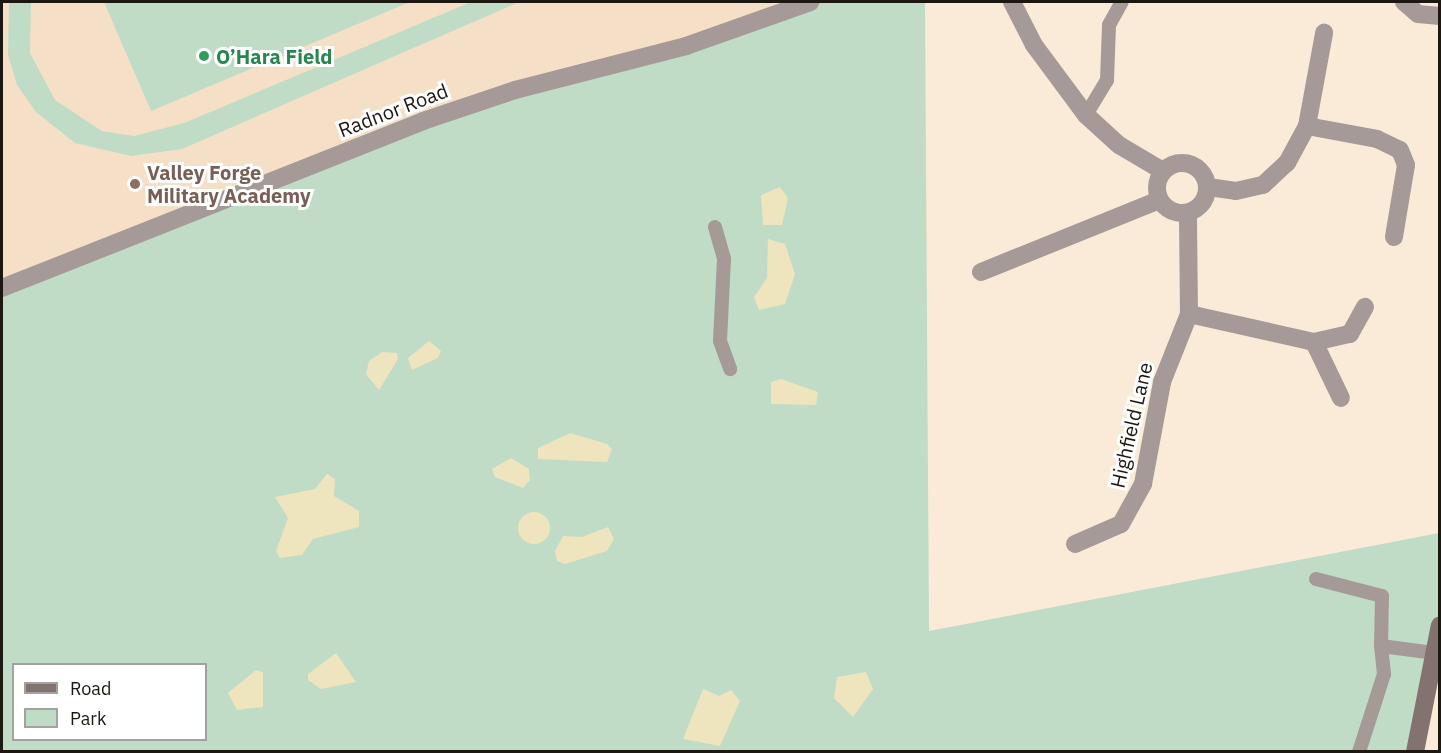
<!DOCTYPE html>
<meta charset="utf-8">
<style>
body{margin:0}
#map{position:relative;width:1441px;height:753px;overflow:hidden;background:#faebd8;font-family:"IBM Plex Sans",sans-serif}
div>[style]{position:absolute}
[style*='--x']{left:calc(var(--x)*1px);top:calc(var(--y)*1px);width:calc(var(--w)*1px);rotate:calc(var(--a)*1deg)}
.built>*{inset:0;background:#f5e0c7}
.green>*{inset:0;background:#c0dcc6}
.sand>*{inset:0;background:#eee4be}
.round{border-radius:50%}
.lane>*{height:14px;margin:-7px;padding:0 7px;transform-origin:7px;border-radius:7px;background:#a59a98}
.street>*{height:18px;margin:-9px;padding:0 9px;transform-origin:9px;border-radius:9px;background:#a59a98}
.street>.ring{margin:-9px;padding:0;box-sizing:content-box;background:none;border:18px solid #a59a98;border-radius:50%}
.secondary>*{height:18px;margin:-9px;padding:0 9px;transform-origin:9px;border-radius:9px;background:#827270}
.dots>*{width:16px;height:16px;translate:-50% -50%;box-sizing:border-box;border:3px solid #fff;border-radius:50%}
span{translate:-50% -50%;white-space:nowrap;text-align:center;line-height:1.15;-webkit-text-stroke:6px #fff;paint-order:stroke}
.leisure-label{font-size:20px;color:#27864d;font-weight:700}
.left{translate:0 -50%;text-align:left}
.street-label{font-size:20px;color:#1c1710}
.education-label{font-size:20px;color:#785e54;font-weight:700}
.frame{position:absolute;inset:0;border:3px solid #1c1710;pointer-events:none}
.legend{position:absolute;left:12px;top:663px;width:195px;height:78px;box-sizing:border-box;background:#fff;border:2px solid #a4a29f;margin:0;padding:8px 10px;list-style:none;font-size:18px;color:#1c1710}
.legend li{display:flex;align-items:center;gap:12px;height:30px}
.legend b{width:30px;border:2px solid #a4a29f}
</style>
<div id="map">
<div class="built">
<i style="clip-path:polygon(2px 2px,810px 2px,2px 288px)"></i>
</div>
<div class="green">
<i style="clip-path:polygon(9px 2px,31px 2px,30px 53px,55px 100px,102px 131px,134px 136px,184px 123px,471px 2px,519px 2px,182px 149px,131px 156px,75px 143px,36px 112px,17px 85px,8px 55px)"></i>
<i style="clip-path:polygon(104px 2px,410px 2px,151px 111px)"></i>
<i style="clip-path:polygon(evenodd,810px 2px,925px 2px,929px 631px,1439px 533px,1439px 625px,1415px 751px,2px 752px,2px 288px,423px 121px,810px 2px,14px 664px,206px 664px,206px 740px,14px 740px,14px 664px)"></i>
</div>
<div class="sand">
<i style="clip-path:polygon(780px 187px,788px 198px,782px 225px,763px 225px,761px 195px)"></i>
<i style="clip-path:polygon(768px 239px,785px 244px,795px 274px,785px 304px,759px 310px,754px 297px,767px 278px)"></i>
<i style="clip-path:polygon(429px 341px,441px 351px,438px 358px,412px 370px,408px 358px)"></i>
<i style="clip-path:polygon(382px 352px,397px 353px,398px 359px,379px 390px,366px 374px,369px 361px)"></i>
<i style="clip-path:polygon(781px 379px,818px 392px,816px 405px,771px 404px,771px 382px)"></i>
<i style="clip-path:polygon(570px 433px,607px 444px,612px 449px,607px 462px,538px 459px,538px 448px)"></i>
<i style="clip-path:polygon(511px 458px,529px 469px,530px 480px,523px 488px,495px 477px,492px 469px)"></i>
<i style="clip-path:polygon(327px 474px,335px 479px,334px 496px,359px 511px,359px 527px,313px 539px,302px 555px,280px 558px,276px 551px,288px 518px,275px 497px,315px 489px)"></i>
<i class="round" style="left:518px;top:512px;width:32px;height:32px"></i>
<i style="clip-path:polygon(608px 527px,614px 539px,607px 551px,565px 564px,557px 561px,555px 551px,563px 536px,582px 537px)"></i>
<i style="clip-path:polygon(336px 653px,356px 682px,321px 689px,308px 680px,308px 674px)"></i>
<i style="clip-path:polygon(256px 670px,263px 672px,263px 707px,237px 710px,228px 693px)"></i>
<i style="clip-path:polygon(866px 672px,873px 689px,853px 717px,834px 698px,837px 677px)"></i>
<i style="clip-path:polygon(703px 689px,719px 696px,731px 690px,740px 701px,720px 746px,683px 739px)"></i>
</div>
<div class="lane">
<i style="--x:1086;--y:115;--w:41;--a:-59"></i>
<i style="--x:1107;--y:80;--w:55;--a:-87.9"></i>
<i style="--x:1109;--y:25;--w:26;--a:-61"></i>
<i style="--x:715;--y:227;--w:33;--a:74"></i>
<i style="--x:724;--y:259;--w:82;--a:92.8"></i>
<i style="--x:720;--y:341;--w:30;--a:70"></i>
<i style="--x:1316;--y:579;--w:68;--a:14.4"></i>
<i style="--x:1382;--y:596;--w:50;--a:91.1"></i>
<i style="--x:1381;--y:646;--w:53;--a:7.5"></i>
<i style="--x:1359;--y:752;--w:82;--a:-72.2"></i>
<i style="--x:1384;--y:674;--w:28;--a:-96"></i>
</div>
<div class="street">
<i style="--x:1012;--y:2;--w:48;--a:62.9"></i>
<i style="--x:1034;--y:45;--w:87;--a:53.4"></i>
<i style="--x:1086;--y:115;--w:45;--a:42.3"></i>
<i style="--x:1119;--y:145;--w:51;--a:30.6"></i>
<i style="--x:1404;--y:2;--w:18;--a:41"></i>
<i style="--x:1418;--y:14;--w:22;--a:5"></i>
<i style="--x:1307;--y:126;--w:71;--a:10.5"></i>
<i style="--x:1377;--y:139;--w:25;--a:26"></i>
<i style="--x:1400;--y:150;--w:16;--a:68"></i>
<i style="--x:1406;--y:165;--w:73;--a:99.5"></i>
<i class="ring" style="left:1157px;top:163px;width:32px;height:32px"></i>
<i style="--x:1208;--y:187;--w:28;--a:8"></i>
<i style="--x:1236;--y:191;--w:28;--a:-13"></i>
<i style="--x:1263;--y:185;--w:33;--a:-43"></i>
<i style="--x:1287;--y:163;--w:42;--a:-61.6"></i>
<i style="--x:1307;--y:126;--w:95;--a:-79.6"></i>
<i style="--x:981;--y:272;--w:192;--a:-22"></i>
<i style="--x:2;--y:288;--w:453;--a:-21.6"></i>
<i style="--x:423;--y:121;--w:97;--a:-18.6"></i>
<i style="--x:515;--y:90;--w:177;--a:-14.4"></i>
<i style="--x:686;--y:46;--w:132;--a:-19.5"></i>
<i style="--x:1189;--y:314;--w:128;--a:12.6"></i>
<i style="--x:1314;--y:342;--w:37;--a:-13"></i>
<i style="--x:1350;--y:334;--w:31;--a:-61"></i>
<i style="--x:1314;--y:342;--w:62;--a:64.3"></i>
<i style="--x:1075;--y:544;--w:50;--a:-23.5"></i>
<i style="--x:1121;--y:524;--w:46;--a:-61.2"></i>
<i style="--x:1143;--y:484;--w:104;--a:-79.4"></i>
<i style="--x:1162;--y:382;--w:73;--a:-68.3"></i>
<i style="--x:1189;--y:314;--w:101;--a:-90.6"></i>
</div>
<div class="secondary">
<i style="--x:1415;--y:752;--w:129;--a:-78.9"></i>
</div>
<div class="dots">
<i style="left:204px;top:56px;background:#2e9e5b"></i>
<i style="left:135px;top:184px;background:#8d6e63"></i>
</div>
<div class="leisure-label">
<span class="left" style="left:216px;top:56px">O’Hara Field</span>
</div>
<div class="street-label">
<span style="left:393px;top:110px;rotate:-21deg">Radnor Road</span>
<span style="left:1131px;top:425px;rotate:-77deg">Highfield Lane</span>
</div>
<div class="education-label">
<span class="left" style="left:147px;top:184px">Valley Forge<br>Military Academy</span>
</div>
<div class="frame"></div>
<ul class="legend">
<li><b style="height:8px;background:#827270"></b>Road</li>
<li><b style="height:16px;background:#c0dcc6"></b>Park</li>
</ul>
</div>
